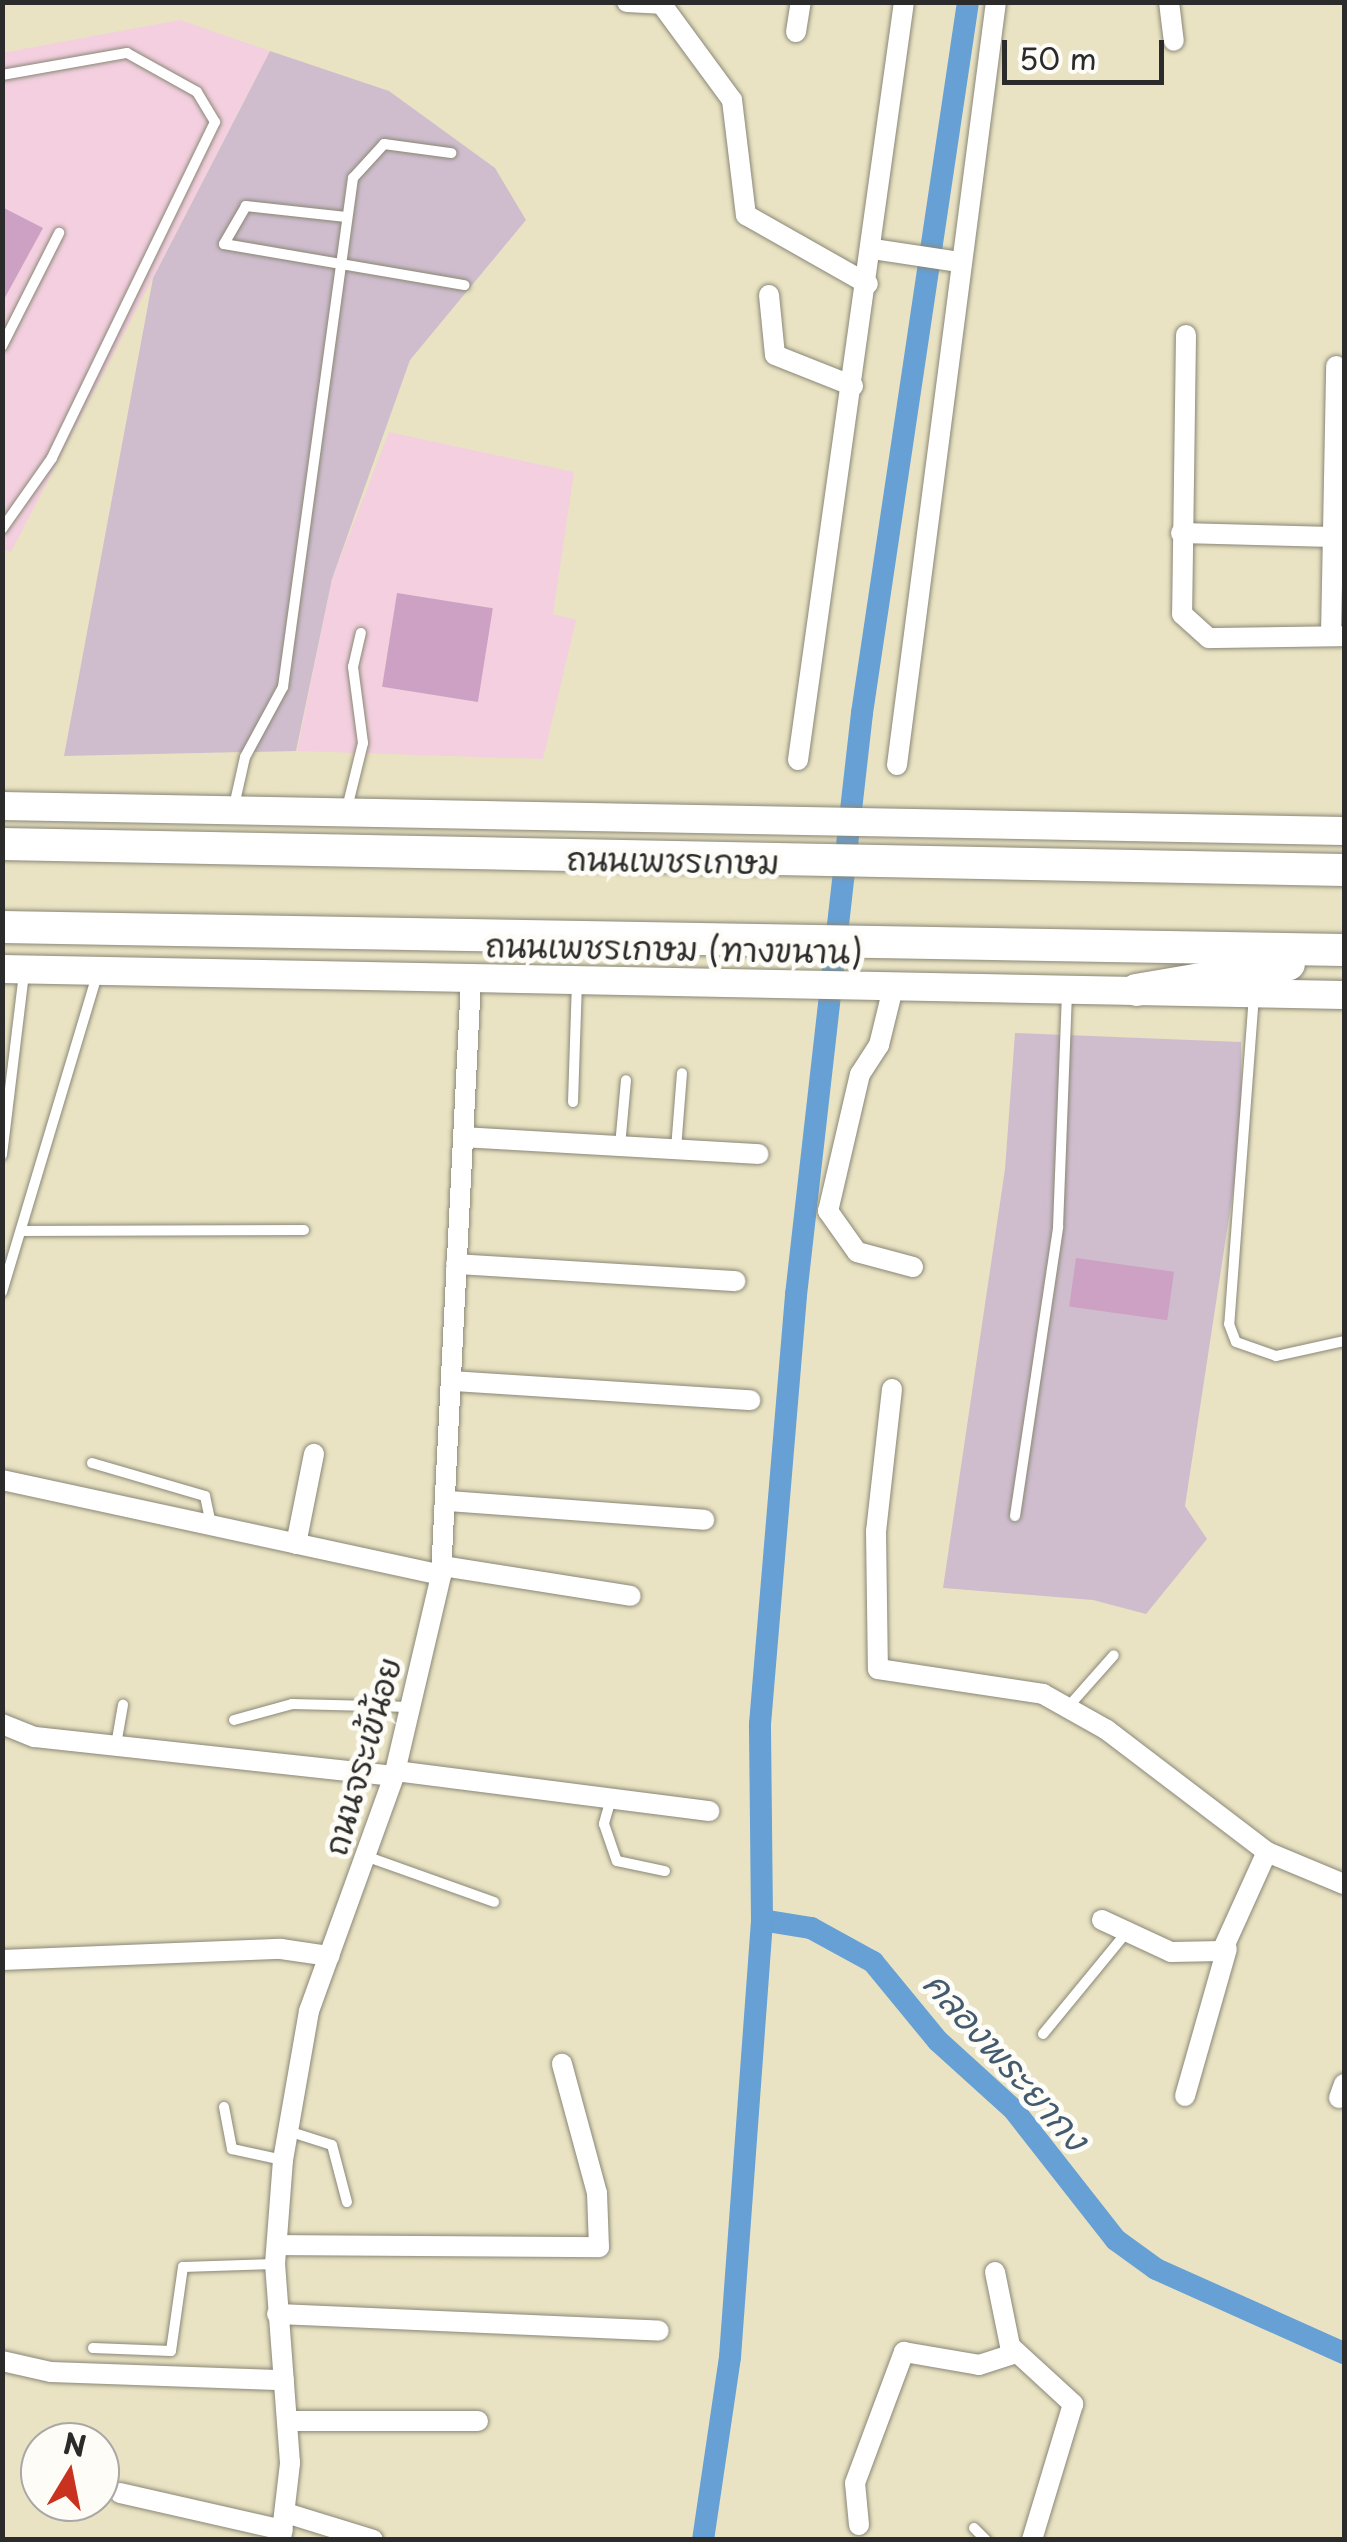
<!DOCTYPE html>
<meta charset="utf-8">
<style>
body{margin:0}
#map{position:relative;width:1347px;height:2542px;overflow:hidden;background:#e9e3c3;font-family:"Playpen Sans","Playpen Sans Thai",sans-serif}
div>[style]{position:absolute}
[style*='--x']{left:calc(var(--x)*1px);top:calc(var(--y)*1px);width:calc(var(--w)*1px);rotate:calc(var(--a)*1deg)}
.built>*{inset:0;background:#f3cfdf}
.industrial>*{inset:0;background:#cfbdce}
.canal>*{height:22px;margin:-11px;padding:0 11px;transform-origin:11px;border-radius:11px;background:#66a0d5}
.building>*{inset:0;background:#cda1c3;transform-origin:0 0}
.roads{filter:drop-shadow(0 0 2px #8a8777) drop-shadow(0 0 2px #8a8777)}
.service>*{height:10px;margin:-5px;padding:0 5px;transform-origin:5px;border-radius:5px;background:#fff}
.minor>*{height:20px;margin:-10px;padding:0 10px;transform-origin:10px;border-radius:10px;background:#fff}
.secondary>*{height:28px;margin:-14px;padding:0 14px;transform-origin:14px;border-radius:14px;background:#fff}
.trunk>*{height:32px;margin:-16px;padding:0 16px;transform-origin:16px;border-radius:16px;background:#fff}
span{translate:-50% -50%;white-space:nowrap;text-align:center;line-height:1.15;-webkit-text-stroke:10px #fdfcf7;paint-order:stroke}
.street-label{font-size:32px;color:#2b2b2b}
.water-label{font-size:35px;color:#435a6f;font-style:italic}
.frame{position:absolute;inset:0;border:5px solid #2b2b2b;pointer-events:none}
.north{position:absolute;left:20px;top:2422px;width:100px;height:100px;box-sizing:border-box;background:#fdfcf7;border:2px solid #a9a8a5;border-radius:50%;rotate:10deg;font-size:28px;font-weight:700;line-height:40px;text-align:center;color:#2b2b2b}
.north::after{content:'';display:block;margin:auto;width:35px;height:45px;background:#c8321e;clip-path:polygon(50% 0,100% 100%,50% 72%,0 100%)}
.scale{position:absolute;left:1002px;top:40px;width:162px;height:45px;box-sizing:border-box;border:5px solid #2b2b2b;border-top:0;padding-left:12px;font-size:30px;line-height:35px;white-space:nowrap;color:#2b2b2b;-webkit-text-stroke:8px #fdfcf7;paint-order:stroke}
</style>
<div id="map">
<div class="built">
<i style="clip-path:polygon(180px 20px,270px 51px,11px 552px,2px 550px,2px 53px)"></i>
<i style="clip-path:polygon(389px 432px,574px 472px,553px 614px,576px 620px,543px 759px,297px 751px,332px 579px)"></i>
</div>
<div class="industrial">
<i style="clip-path:polygon(270px 51px,389px 91px,495px 168px,526px 220px,410px 360px,332px 579px,296px 751px,64px 756px,153px 278px)"></i>
<i style="clip-path:polygon(1015px 1033px,1241px 1042px,1242px 1132px,1185px 1506px,1207px 1539px,1146px 1614px,1093px 1600px,943px 1588px,1005px 1169px)"></i>
</div>
<div class="canal">
<i style="--x:762;--y:1920;--w:50;--a:9.3"></i>
<i style="--x:811;--y:1928;--w:71;--a:28.7"></i>
<i style="--x:873;--y:1962;--w:102;--a:50.6"></i>
<i style="--x:938;--y:2041;--w:103;--a:42.2"></i>
<i style="--x:1014;--y:2110;--w:165;--a:51.9"></i>
<i style="--x:1116;--y:2240;--w:49;--a:35.9"></i>
<i style="--x:1156;--y:2269;--w:206;--a:24.1"></i>
<i style="--x:703;--y:2540;--w:185;--a:-81.6"></i>
<i style="--x:730;--y:2357;--w:438;--a:-85.8"></i>
<i style="--x:762;--y:1920;--w:196;--a:-90.6"></i>
<i style="--x:760;--y:1724;--w:431;--a:-85.2"></i>
<i style="--x:796;--y:1295;--w:586;--a:-83.53"></i>
<i style="--x:862;--y:713;--w:719;--a:-81.52"></i>
</div>
<div class="building">
<i style="clip-path:polygon(2px 207px,43px 228px,2px 303px)"></i>
<i style="left:397px;top:593px;width:97px;height:95px;rotate:9deg"></i>
<i style="left:1076px;top:1258px;width:99px;height:49px;rotate:8deg"></i>
</div>
<div class="roads">
<div class="service">
<i style="--x:2;--y:75;--w:127;--a:-10"></i>
<i style="--x:127;--y:53;--w:80;--a:29.1"></i>
<i style="--x:197;--y:92;--w:35;--a:59"></i>
<i style="--x:215;--y:122;--w:373;--a:115.9"></i>
<i style="--x:52;--y:458;--w:87;--a:125.2"></i>
<i style="--x:346;--y:217;--w:101;--a:-173.7"></i>
<i style="--x:246;--y:206;--w:44;--a:120.1"></i>
<i style="--x:224;--y:244;--w:244;--a:9.7"></i>
<i style="--x:2;--y:346;--w:127;--a:-63.2"></i>
<i style="--x:234;--y:806;--w:50;--a:-77.3"></i>
<i style="--x:245;--y:757;--w:80;--a:-61.5"></i>
<i style="--x:283;--y:687;--w:514;--a:-82.17"></i>
<i style="--x:353;--y:178;--w:46;--a:-47.6"></i>
<i style="--x:384;--y:144;--w:68;--a:7.7"></i>
<i style="--x:347;--y:808;--w:67;--a:-76.2"></i>
<i style="--x:363;--y:743;--w:77;--a:-97.5"></i>
<i style="--x:353;--y:667;--w:35;--a:-77"></i>
<i style="--x:1254;--y:995;--w:330;--a:94.3"></i>
<i style="--x:1229;--y:1324;--w:19;--a:69"></i>
<i style="--x:1236;--y:1342;--w:42;--a:19.3"></i>
<i style="--x:1276;--y:1356;--w:70;--a:-12.4"></i>
<i style="--x:573;--y:1102;--w:119;--a:-88.1"></i>
<i style="--x:620;--y:1146;--w:66;--a:-84.8"></i>
<i style="--x:676;--y:1149;--w:76;--a:-85.5"></i>
<i style="--x:2;--y:1155;--w:183;--a:-83.1"></i>
<i style="--x:21;--y:1231;--w:283;--a:-0.2"></i>
<i style="--x:2;--y:1292;--w:334;--a:-73.3"></i>
<i style="--x:92;--y:1463;--w:118;--a:16.3"></i>
<i style="--x:205;--y:1496;--w:30;--a:78"></i>
<i style="--x:1015;--y:1516;--w:292;--a:-81.5"></i>
<i style="--x:1058;--y:1227;--w:234;--a:-87.8"></i>
<i style="--x:1068;--y:1707;--w:69;--a:-48.5"></i>
<i style="--x:234;--y:1720;--w:60;--a:-15.4"></i>
<i style="--x:292;--y:1704;--w:119;--a:1.4"></i>
<i style="--x:116;--y:1745;--w:41;--a:-80.1"></i>
<i style="--x:611;--y:1799;--w:26;--a:106"></i>
<i style="--x:604;--y:1824;--w:39;--a:71"></i>
<i style="--x:617;--y:1861;--w:49;--a:11.8"></i>
<i style="--x:365;--y:1856;--w:137;--a:19.6"></i>
<i style="--x:1043;--y:2034;--w:129;--a:-50.6"></i>
<i style="--x:224;--y:2107;--w:43;--a:79.2"></i>
<i style="--x:232;--y:2149;--w:52;--a:12.2"></i>
<i style="--x:288;--y:2131;--w:46;--a:17.7"></i>
<i style="--x:332;--y:2145;--w:59;--a:75.3"></i>
<i style="--x:93;--y:2348;--w:78;--a:2.2"></i>
<i style="--x:171;--y:2351;--w:85;--a:-81.9"></i>
<i style="--x:183;--y:2267;--w:91;--a:-1.9"></i>
<i style="--x:974;--y:2528;--w:17;--a:45"></i>
</div>
<div class="minor">
<i style="--x:627;--y:2;--w:33;--a:3"></i>
<i style="--x:660;--y:2;--w:122;--a:53.7"></i>
<i style="--x:732;--y:100;--w:116;--a:83.1"></i>
<i style="--x:746;--y:215;--w:140;--a:29.5"></i>
<i style="--x:1169;--y:2;--w:39;--a:83"></i>
<i style="--x:796;--y:32;--w:30;--a:-81"></i>
<i style="--x:873;--y:249;--w:87;--a:8.6"></i>
<i style="--x:769;--y:295;--w:60;--a:84.3"></i>
<i style="--x:775;--y:355;--w:84;--a:21.7"></i>
<i style="--x:1186;--y:335;--w:279;--a:90.8"></i>
<i style="--x:1182;--y:614;--w:36;--a:42"></i>
<i style="--x:1209;--y:638;--w:135;--a:-0.8"></i>
<i style="--x:1181;--y:533;--w:151;--a:1.5"></i>
<i style="--x:1331;--y:636;--w:270;--a:-88.9"></i>
<i style="--x:798;--y:760;--w:765;--a:-82.04"></i>
<i style="--x:897;--y:765;--w:769;--a:-82.61"></i>
<i style="--x:893;--y:988;--w:59;--a:103.8"></i>
<i style="--x:879;--y:1045;--w:35;--a:123"></i>
<i style="--x:860;--y:1074;--w:141;--a:103.1"></i>
<i style="--x:828;--y:1211;--w:50;--a:54.7"></i>
<i style="--x:857;--y:1252;--w:58;--a:15"></i>
<i style="--x:463;--y:1137;--w:296;--a:3.3"></i>
<i style="--x:456;--y:1264;--w:280;--a:3.5"></i>
<i style="--x:453;--y:1381;--w:298;--a:3.7"></i>
<i style="--x:892;--y:1389;--w:143;--a:96.4"></i>
<i style="--x:876;--y:1531;--w:138;--a:89.2"></i>
<i style="--x:878;--y:1669;--w:167;--a:8.6"></i>
<i style="--x:1043;--y:1694;--w:73;--a:29.4"></i>
<i style="--x:1107;--y:1730;--w:201;--a:37.3"></i>
<i style="--x:1267;--y:1852;--w:83;--a:22.6"></i>
<i style="--x:2;--y:1480;--w:449;--a:12.2"></i>
<i style="--x:448;--y:1501;--w:257;--a:4.2"></i>
<i style="--x:296;--y:1544;--w:92;--a:-78.7"></i>
<i style="--x:442;--y:1566;--w:191;--a:9"></i>
<i style="--x:2;--y:1724;--w:35;--a:22"></i>
<i style="--x:35;--y:1737;--w:361;--a:6.2"></i>
<i style="--x:396;--y:1771;--w:316;--a:7.3"></i>
<i style="--x:1102;--y:1920;--w:76;--a:24.9"></i>
<i style="--x:1171;--y:1952;--w:51;--a:-1.1"></i>
<i style="--x:1222;--y:1951;--w:109;--a:-65.6"></i>
<i style="--x:2;--y:1960;--w:279;--a:-2.3"></i>
<i style="--x:281;--y:1949;--w:49;--a:8.3"></i>
<i style="--x:1185;--y:2096;--w:153;--a:-74.1"></i>
<i style="--x:1339;--y:2098;--w:15;--a:-70"></i>
<i style="--x:277;--y:2245;--w:322;--a:0.4"></i>
<i style="--x:599;--y:2247;--w:54;--a:-92.1"></i>
<i style="--x:597;--y:2193;--w:134;--a:-105.2"></i>
<i style="--x:995;--y:2272;--w:76;--a:78.5"></i>
<i style="--x:1010;--y:2346;--w:86;--a:42.6"></i>
<i style="--x:1073;--y:2404;--w:142;--a:106.8"></i>
<i style="--x:277;--y:2314;--w:382;--a:2.5"></i>
<i style="--x:2;--y:2361;--w:50;--a:12.7"></i>
<i style="--x:51;--y:2372;--w:233;--a:2"></i>
<i style="--x:288;--y:2421;--w:190;--a:0"></i>
<i style="--x:120;--y:2493;--w:167;--a:12.8"></i>
<i style="--x:286;--y:2513;--w:91;--a:17.2"></i>
<i style="--x:859;--y:2525;--w:42;--a:-95.4"></i>
<i style="--x:855;--y:2483;--w:140;--a:-69.5"></i>
<i style="--x:904;--y:2352;--w:76;--a:9.8"></i>
<i style="--x:979;--y:2365;--w:40;--a:-18"></i>
<i style="--x:281;--y:2540;--w:78;--a:-83.3"></i>
<i style="--x:290;--y:2463;--w:200;--a:-94.3"></i>
<i style="--x:275;--y:2264;--w:104;--a:-85.6"></i>
<i style="--x:283;--y:2160;--w:151;--a:-80.1"></i>
<i style="--x:309;--y:2011;--w:250;--a:-70.1"></i>
<i style="--x:394;--y:1776;--w:206;--a:-76.8"></i>
<i style="--x:441;--y:1575;--w:596;--a:-87.11"></i>
</div>
<div class="secondary">
<i style="--x:2;--y:806;--w:1342;--a:1.07"></i>
<i style="--x:2;--y:969;--w:1342;--a:1.11"></i>
</div>
<div class="trunk">
<i style="--x:2;--y:844;--w:1342;--a:1.11"></i>
<i style="--x:2;--y:927;--w:1342;--a:0.98"></i>
<i style="--x:1136;--y:990;--w:155;--a:-9.6"></i>
</div>
</div>
<div class="street-label">
<span style="left:673px;top:860px;rotate:1deg">ถนนเพชรเกษม</span>
<span style="left:674px;top:948px;rotate:1deg">ถนนเพชรเกษม (ทางขนาน)</span>
<span style="left:362px;top:1756px;rotate:-74deg">ถนนจระเข้น้อย</span>
</div>
<div class="water-label">
<span style="left:1007px;top:2060px;rotate:48deg">คลองพระยากง</span>
</div>
<div class="frame"></div>
<div class="north">N</div>
<div class="scale">50 m</div>
</div>
